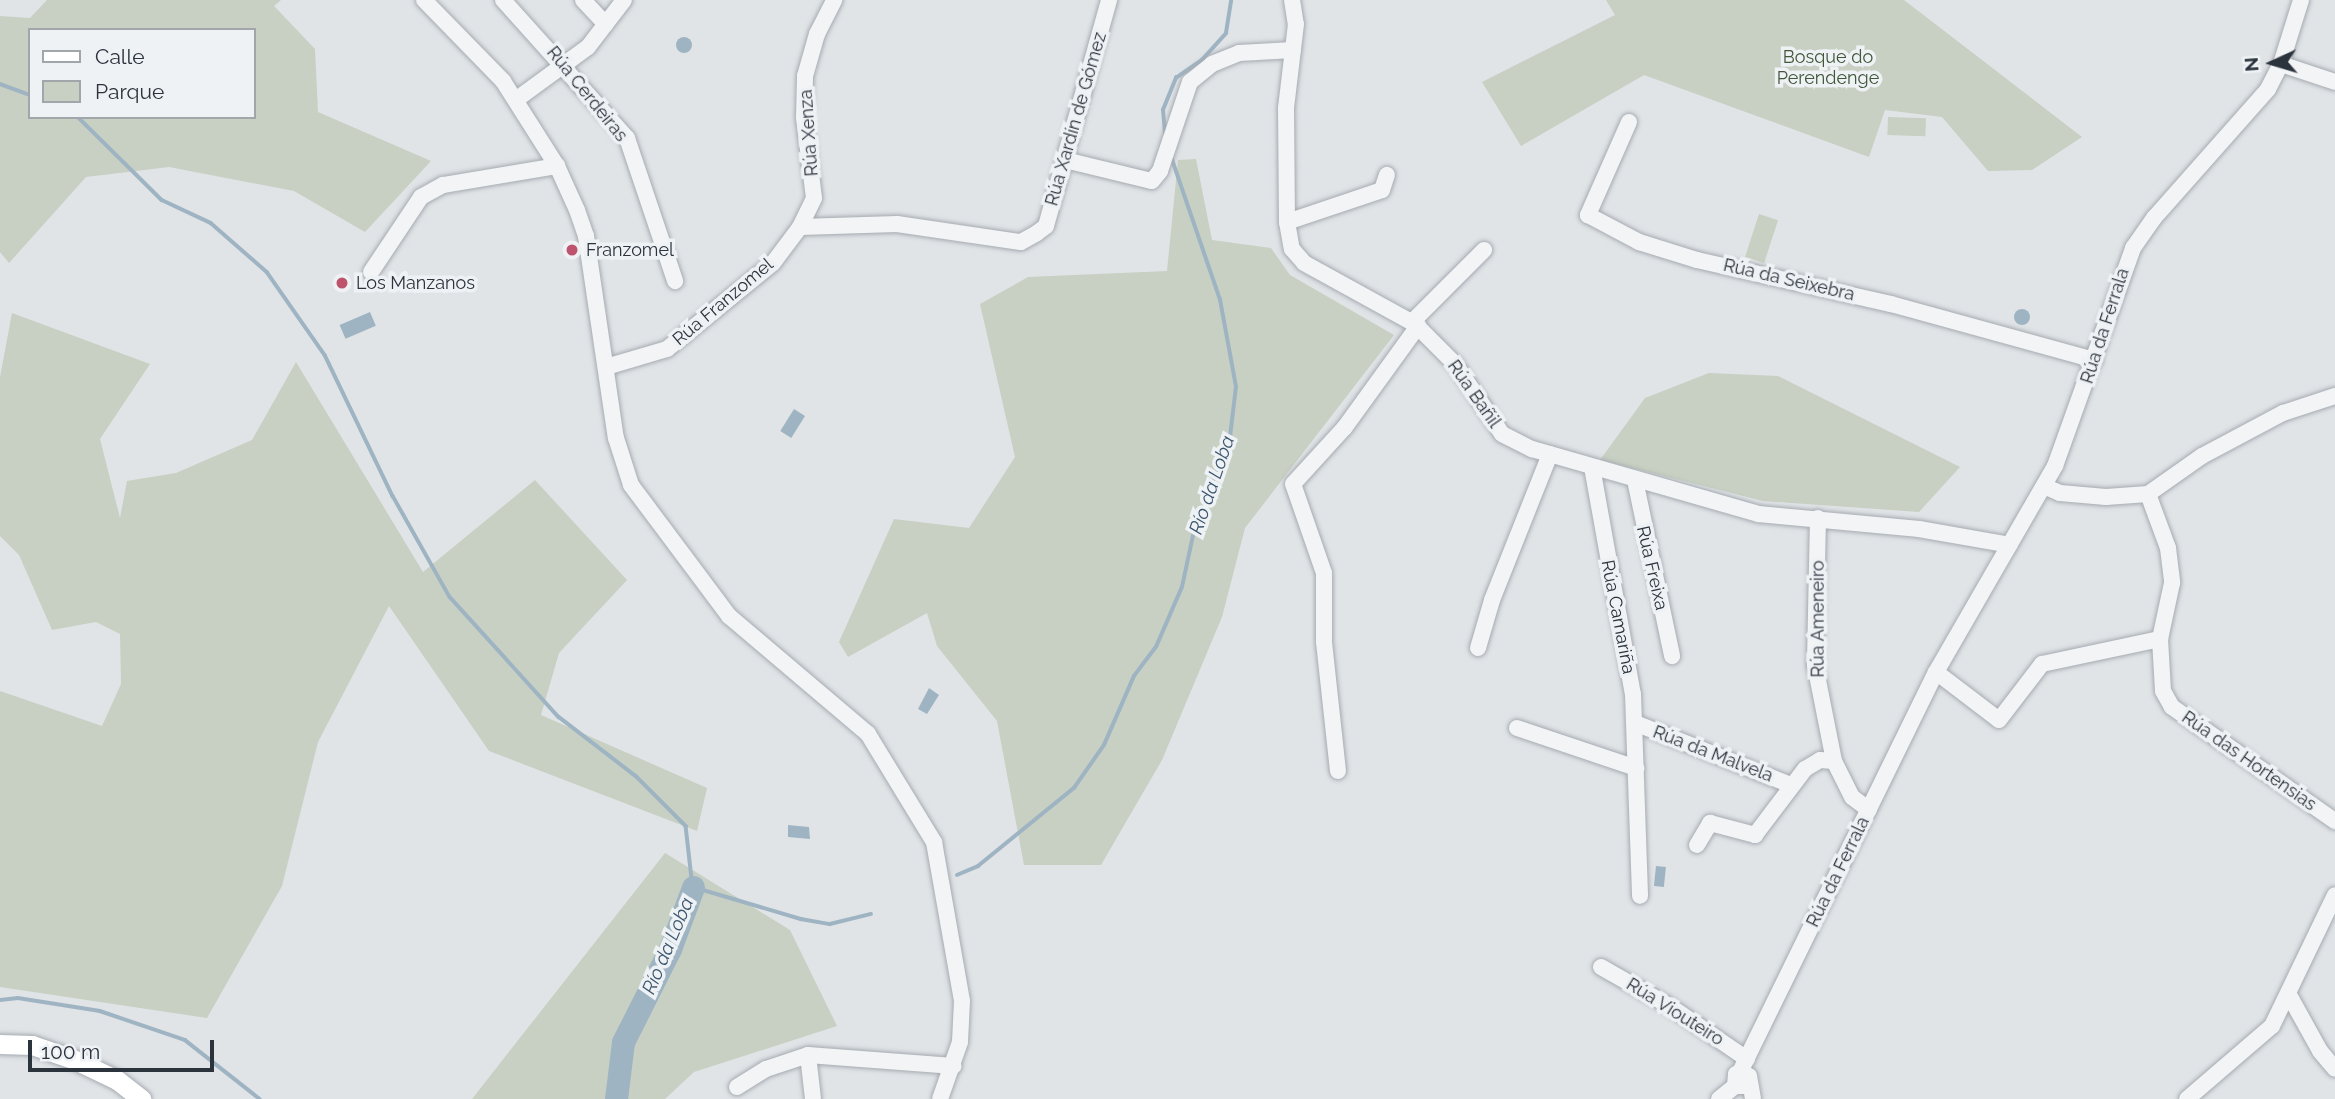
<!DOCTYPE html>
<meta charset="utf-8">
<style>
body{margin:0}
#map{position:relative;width:2335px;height:1099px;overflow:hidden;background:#e0e4e7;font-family:Raleway,sans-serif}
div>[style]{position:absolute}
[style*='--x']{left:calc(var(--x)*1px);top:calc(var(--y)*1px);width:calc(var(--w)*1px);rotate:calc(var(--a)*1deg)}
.green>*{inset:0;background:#c7d0c2;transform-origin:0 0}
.water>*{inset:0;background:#9fb4c3;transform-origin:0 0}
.round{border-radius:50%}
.stream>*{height:3.5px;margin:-1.75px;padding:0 1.75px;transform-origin:1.75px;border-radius:1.75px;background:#9fb4c3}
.river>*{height:23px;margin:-11.5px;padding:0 11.5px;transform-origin:11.5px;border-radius:11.5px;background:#9fb4c3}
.roads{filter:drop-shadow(0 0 2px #a6abb1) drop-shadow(0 0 2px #a6abb1)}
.minor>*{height:16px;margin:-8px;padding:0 8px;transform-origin:8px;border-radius:8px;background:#f2f4f6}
.major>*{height:19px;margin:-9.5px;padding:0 9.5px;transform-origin:9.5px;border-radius:9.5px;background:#fff}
.dots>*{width:19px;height:19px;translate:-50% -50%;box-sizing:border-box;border:4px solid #eff2f5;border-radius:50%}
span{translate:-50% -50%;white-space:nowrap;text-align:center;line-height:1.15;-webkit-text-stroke:7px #eff2f5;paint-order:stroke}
.park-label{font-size:18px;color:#42573a}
.street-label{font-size:18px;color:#2b333d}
.poi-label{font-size:18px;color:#2b333d}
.left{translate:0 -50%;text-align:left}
.water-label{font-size:19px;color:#3a556c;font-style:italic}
.legend{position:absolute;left:28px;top:28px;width:228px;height:91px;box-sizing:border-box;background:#eff2f5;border:2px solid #a1a6ab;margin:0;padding:9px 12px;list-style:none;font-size:21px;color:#2b333d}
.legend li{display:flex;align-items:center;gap:14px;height:35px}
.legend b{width:35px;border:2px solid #a1a6ab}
.north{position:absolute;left:2237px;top:28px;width:70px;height:70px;-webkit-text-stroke:5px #eff2f5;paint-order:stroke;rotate:266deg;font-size:19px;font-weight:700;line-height:28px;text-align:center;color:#2b333d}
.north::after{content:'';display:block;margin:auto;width:24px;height:32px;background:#2b333d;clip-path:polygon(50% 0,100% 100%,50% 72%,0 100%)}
.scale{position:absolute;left:28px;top:1040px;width:186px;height:32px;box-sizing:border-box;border:4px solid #2b333d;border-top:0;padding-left:9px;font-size:21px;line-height:24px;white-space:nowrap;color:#2b333d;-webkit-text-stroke:5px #eff2f5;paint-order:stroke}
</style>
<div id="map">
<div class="green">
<i style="clip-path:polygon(evenodd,47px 0,281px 0,274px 6px,315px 49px,318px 112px,431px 161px,365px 232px,294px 191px,169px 167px,86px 177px,9px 263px,0 252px,0 16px,30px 18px,47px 0,30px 30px,254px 30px,254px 117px,30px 117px,30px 30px)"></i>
<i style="clip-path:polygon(1606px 0,1904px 0,2082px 137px,2032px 170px,1988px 171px,1942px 117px,1885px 110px,1869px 157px,1644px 75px,1521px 146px,1482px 82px,1615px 15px)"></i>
<i style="left:1888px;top:117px;width:38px;height:18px;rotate:2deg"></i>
<i style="clip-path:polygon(1196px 159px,1212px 240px,1271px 248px,1290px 275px,1394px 335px,1245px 528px,1222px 617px,1162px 760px,1101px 865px,1024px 865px,997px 721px,937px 646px,927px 613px,848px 657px,839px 642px,894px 519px,969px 528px,1015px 457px,980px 304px,1028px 277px,1167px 271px,1178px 160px)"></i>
<i style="left:1759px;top:214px;width:20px;height:45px;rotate:18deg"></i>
<i style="clip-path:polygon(12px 313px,150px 364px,100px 439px,120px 518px,127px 481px,176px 473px,252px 440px,296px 362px,423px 572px,535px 480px,627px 580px,559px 653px,541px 715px,707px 788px,697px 831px,489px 751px,389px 606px,318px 742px,282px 886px,207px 1018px,0 987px,0 691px,102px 726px,121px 684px,120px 634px,96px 622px,52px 630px,19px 555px,0 536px,0 377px)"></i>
<i style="clip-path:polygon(1709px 373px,1778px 376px,1960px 467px,1919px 512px,1763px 501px,1600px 460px,1645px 398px)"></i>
<i style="clip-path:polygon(665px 853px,790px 930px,837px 1026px,694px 1072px,665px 1099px,472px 1099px)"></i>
</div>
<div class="water">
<i class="round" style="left:676px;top:37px;width:16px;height:16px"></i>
<i class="round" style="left:2014px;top:309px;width:16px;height:16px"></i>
<i style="left:370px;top:312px;width:15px;height:33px;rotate:67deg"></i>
<i style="left:794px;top:409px;width:13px;height:26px;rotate:32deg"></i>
<i style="clip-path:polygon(929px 688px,939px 695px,927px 714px,918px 709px)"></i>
<i style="clip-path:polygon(788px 825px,809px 827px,810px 839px,788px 837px)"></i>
<i style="left:1656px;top:866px;width:10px;height:20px;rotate:6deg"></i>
</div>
<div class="stream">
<i style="--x:0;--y:84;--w:32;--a:20"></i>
<i style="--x:78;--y:117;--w:118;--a:44.7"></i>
<i style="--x:162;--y:200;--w:54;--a:25.1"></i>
<i style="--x:211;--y:223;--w:74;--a:41.2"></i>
<i style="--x:267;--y:272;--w:101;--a:55.1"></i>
<i style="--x:325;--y:355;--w:157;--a:64.3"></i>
<i style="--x:393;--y:496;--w:116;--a:60.6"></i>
<i style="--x:450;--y:597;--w:162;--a:47.8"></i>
<i style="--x:559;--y:717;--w:97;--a:37.5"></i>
<i style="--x:636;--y:776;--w:71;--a:45"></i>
<i style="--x:686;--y:826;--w:61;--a:83.5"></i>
<i style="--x:693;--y:887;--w:113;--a:16.5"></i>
<i style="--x:801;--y:919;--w:29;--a:10"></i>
<i style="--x:830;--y:924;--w:42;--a:-13.7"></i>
<i style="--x:1165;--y:133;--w:23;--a:-95"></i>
<i style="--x:1163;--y:110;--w:35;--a:-68"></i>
<i style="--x:1176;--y:78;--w:32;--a:-35"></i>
<i style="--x:1202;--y:60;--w:36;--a:-48"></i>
<i style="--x:1226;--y:33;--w:33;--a:-81"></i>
<i style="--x:957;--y:875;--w:23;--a:-23"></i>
<i style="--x:978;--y:866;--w:124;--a:-39.1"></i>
<i style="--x:1074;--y:788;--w:52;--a:-55.1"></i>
<i style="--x:1104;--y:745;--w:75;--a:-66.5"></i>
<i style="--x:1134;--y:676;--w:36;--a:-53"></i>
<i style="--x:1156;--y:647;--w:65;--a:-66.6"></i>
<i style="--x:1182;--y:587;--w:57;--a:-77.9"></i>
<i style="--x:1194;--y:531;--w:101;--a:-69"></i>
<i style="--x:1230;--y:437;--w:50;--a:-83.2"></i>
<i style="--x:1236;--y:387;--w:88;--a:-100.4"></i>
<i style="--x:1220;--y:300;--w:151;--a:-108.9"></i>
<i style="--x:0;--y:1000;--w:18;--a:-6"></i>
<i style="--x:18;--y:998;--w:83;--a:9"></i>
<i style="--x:100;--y:1011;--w:90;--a:18.8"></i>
<i style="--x:185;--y:1040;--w:95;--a:38.2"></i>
</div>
<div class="river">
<i style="--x:616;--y:1099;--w:57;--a:-83"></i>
<i style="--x:623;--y:1042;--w:104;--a:-63.2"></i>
<i style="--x:670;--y:949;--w:66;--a:-69.6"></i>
</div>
<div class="roads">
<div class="minor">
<i style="--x:424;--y:0;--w:113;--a:45.7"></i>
<i style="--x:503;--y:81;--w:101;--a:57.6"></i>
<i style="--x:557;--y:166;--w:48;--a:65.6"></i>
<i style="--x:577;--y:210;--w:28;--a:71"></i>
<i style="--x:586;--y:236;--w:204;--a:81.6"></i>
<i style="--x:616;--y:438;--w:49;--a:72.3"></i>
<i style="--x:631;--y:485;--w:164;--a:53.2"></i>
<i style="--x:729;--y:616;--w:182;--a:40.3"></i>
<i style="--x:868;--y:734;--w:127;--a:58.6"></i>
<i style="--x:934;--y:842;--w:161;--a:80"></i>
<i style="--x:962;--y:1001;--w:41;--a:92.8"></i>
<i style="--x:960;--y:1042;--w:60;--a:109.3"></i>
<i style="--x:503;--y:0;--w:186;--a:48.1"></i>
<i style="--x:627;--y:138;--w:151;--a:71.4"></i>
<i style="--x:583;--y:0;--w:33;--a:47"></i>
<i style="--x:1292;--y:0;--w:24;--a:81"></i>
<i style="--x:1296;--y:24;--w:85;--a:96.8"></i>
<i style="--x:1286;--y:108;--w:114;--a:89.5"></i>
<i style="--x:1287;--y:222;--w:27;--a:80"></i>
<i style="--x:1292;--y:249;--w:18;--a:49"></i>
<i style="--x:1304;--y:263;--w:127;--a:28.8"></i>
<i style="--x:1415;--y:324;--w:57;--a:45"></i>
<i style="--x:1455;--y:364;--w:84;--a:56.1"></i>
<i style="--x:1502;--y:434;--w:34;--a:27"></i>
<i style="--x:1532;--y:449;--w:235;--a:16"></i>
<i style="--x:1758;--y:514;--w:162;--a:5.3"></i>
<i style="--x:1919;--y:529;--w:92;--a:10"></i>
<i style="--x:2281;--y:64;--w:57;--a:18.4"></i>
<i style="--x:517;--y:99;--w:88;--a:-36.2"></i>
<i style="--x:588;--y:47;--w:59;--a:-52.5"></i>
<i style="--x:1629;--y:122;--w:102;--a:113.8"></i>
<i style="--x:1588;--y:215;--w:58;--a:27.9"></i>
<i style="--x:1639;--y:242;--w:61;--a:17.2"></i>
<i style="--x:1697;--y:260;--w:199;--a:12.8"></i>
<i style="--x:1891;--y:304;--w:211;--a:15.4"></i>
<i style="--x:1065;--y:160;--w:89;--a:13.6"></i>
<i style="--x:1152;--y:181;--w:13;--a:-51"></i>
<i style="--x:1160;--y:171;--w:94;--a:-71.4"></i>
<i style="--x:1190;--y:82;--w:28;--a:-39"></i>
<i style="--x:1212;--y:64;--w:29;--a:-22"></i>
<i style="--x:1239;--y:53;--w:54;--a:-3.2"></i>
<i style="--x:1287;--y:222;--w:100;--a:-18.6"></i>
<i style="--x:1382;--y:190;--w:16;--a:-72"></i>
<i style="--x:800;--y:227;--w:97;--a:-1.8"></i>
<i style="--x:897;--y:224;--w:125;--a:8.3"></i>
<i style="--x:1021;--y:242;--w:18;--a:-29"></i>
<i style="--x:1037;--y:233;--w:11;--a:-38"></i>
<i style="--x:1046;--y:226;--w:235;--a:-74.4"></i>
<i style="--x:371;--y:272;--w:90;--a:-56.3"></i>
<i style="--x:421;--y:197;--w:25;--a:-29"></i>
<i style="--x:443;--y:185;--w:116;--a:-9.5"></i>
<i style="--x:1412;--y:322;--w:102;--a:-45"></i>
<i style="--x:606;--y:367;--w:64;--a:-16.4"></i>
<i style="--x:667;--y:349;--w:136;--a:-39.1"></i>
<i style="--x:773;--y:263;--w:45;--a:-53.1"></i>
<i style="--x:800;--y:227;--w:32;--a:-64"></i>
<i style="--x:814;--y:198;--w:81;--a:-97.1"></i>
<i style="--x:804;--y:118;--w:42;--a:-88.6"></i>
<i style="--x:805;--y:76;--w:44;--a:-74.1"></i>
<i style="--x:817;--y:34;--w:38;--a:-63"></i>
<i style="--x:1592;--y:467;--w:231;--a:79.8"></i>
<i style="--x:1633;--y:694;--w:202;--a:88"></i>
<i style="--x:1635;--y:480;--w:180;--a:78.1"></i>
<i style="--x:2044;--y:486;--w:17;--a:24"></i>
<i style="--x:2060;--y:493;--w:46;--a:5"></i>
<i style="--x:2106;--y:497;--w:42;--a:-4.1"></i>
<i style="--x:2148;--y:494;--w:66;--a:-35.1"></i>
<i style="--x:2202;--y:456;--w:92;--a:-28"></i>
<i style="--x:2283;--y:413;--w:55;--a:-18.1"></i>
<i style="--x:2148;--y:494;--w:58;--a:69.7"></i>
<i style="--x:2168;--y:548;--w:35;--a:83"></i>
<i style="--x:2172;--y:583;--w:57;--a:102.1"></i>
<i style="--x:2160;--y:639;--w:52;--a:86.7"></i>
<i style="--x:2163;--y:691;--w:18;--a:61"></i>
<i style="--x:2172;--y:707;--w:199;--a:35"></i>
<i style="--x:1818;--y:518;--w:147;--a:91.2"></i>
<i style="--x:1815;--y:665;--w:98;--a:78.8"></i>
<i style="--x:1478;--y:648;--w:50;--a:-73.7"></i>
<i style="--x:1492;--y:600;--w:157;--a:-68.3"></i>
<i style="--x:1936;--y:672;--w:79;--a:37.3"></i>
<i style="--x:1999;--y:720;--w:71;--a:-52.5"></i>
<i style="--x:2042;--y:664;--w:121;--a:-12"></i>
<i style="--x:1635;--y:723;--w:168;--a:21.7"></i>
<i style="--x:1517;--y:728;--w:126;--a:18.6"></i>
<i style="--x:1338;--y:771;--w:130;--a:-96.2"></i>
<i style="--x:1324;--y:642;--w:69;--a:-90"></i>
<i style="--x:1324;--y:573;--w:94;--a:-109.2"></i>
<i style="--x:1293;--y:484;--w:77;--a:-47.6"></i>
<i style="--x:1345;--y:427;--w:125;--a:-54.1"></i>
<i style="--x:1697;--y:845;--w:26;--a:-59"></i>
<i style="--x:1710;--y:823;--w:47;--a:14.9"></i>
<i style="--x:1755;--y:835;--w:83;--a:-52.9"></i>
<i style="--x:1805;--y:769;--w:17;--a:-31"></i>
<i style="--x:1820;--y:760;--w:14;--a:4"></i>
<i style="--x:1834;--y:761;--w:40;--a:63.4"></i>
<i style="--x:1852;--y:797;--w:21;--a:37"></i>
<i style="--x:1601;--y:967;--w:81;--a:29.7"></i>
<i style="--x:1671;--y:1007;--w:92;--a:34.4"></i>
<i style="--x:2289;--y:995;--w:64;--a:61"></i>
<i style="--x:2320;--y:1051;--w:23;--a:50"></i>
<i style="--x:808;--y:1055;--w:44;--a:83.5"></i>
<i style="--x:1740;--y:1072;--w:445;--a:-63.9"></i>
<i style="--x:1936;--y:672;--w:238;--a:-60"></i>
<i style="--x:2055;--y:466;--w:232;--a:-70.3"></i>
<i style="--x:2133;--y:248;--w:37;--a:-55"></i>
<i style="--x:2154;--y:218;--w:172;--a:-48.5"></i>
<i style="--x:2268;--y:89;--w:28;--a:-63"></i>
<i style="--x:2281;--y:64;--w:67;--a:-72.6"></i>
<i style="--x:1748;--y:1086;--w:13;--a:180"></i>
<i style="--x:1735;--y:1086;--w:12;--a:-85"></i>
<i style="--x:1736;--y:1074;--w:13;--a:9"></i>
<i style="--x:1749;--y:1076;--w:23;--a:80"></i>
<i style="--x:737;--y:1087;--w:34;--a:-32"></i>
<i style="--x:766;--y:1069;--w:44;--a:-18.4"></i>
<i style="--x:808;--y:1055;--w:146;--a:4.3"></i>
<i style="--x:1719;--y:1099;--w:21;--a:-39"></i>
<i style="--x:2187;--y:1099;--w:112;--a:-40.7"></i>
<i style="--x:2272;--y:1026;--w:145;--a:-64.3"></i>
</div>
<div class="major">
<i style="--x:0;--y:1044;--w:32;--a:2"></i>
<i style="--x:32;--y:1045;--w:43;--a:18.9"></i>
<i style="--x:73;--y:1059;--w:49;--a:25.5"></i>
<i style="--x:117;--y:1080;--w:31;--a:38"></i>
</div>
</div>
<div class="dots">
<i style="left:572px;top:250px;background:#be536e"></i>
<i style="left:342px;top:283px;background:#be536e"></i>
</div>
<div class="park-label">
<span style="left:1828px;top:68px">Bosque do<br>Perendenge</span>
</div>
<div class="street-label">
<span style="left:587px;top:94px;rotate:51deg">Rúa Cerdeiras</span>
<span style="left:1076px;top:119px;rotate:-74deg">Rúa Xardín de Gómez</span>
<span style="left:809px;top:133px;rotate:-94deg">Rúa Xenza</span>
<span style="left:1789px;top:280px;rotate:13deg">Rúa da Seixebra</span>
<span style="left:723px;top:302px;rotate:-40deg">Rúa Franzomel</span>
<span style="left:2105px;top:326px;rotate:-72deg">Rúa da Ferrala</span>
<span style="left:1474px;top:394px;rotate:55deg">Rúa Bañil</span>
<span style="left:1652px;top:568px;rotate:77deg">Rúa Freixa</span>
<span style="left:1618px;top:617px;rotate:79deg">Rúa Camariña</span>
<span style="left:1818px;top:619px;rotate:-90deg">Rúa Ameneiro</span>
<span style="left:1713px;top:754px;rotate:21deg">Rúa da Malvela</span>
<span style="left:2249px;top:761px;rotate:35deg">Rúa das Hortensias</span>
<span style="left:1838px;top:872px;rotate:-64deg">Rúa da Ferrala</span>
<span style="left:1675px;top:1012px;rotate:32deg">Rúa Viouteiro</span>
</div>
<div class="poi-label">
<span class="left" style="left:586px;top:250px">Franzomel</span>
<span class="left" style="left:356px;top:283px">Los Manzanos</span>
</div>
<div class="water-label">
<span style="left:1212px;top:485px;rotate:-71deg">Río da Loba</span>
<span style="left:668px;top:946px;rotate:-67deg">Río da Loba</span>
</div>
<ul class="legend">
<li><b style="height:9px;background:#fff"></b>Calle</li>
<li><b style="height:19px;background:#c7d0c2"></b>Parque</li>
</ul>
<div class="north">N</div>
<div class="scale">100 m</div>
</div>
